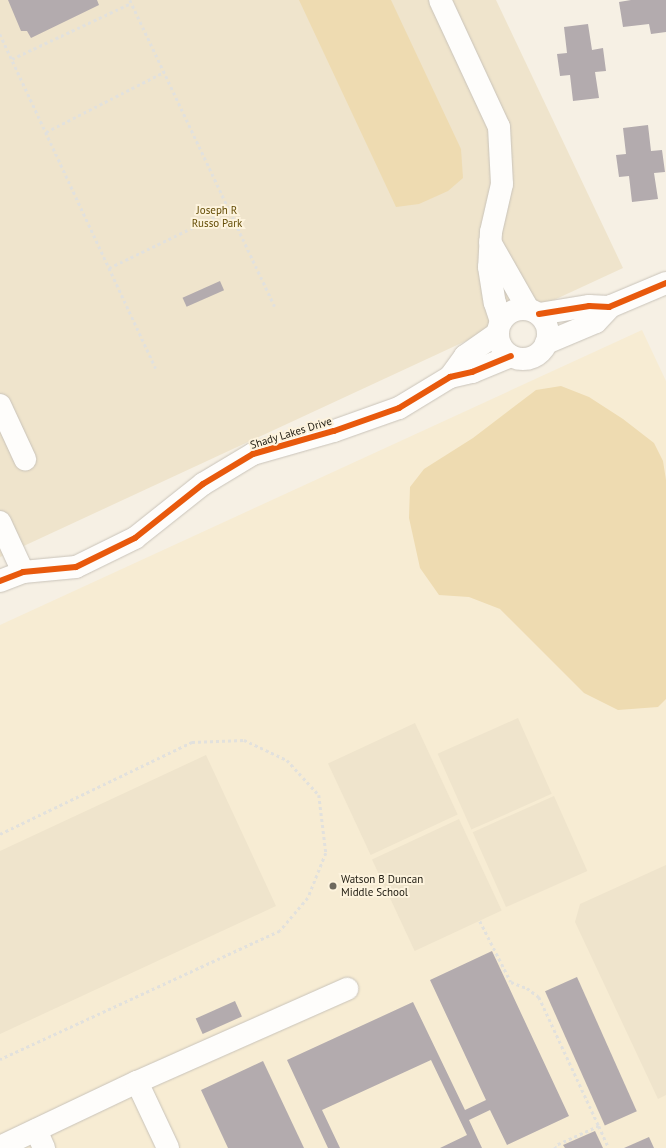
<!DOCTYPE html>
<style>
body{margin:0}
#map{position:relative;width:666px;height:1148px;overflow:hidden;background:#f6f0e4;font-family:"PT Sans",sans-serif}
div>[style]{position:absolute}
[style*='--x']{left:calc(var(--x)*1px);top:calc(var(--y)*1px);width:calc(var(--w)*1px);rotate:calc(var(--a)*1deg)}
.built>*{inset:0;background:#f7ecd3}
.green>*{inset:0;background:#efe4cc;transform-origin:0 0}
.water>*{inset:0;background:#eedbb1}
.building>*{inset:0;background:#b3abae;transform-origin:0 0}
.path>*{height:2.5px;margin-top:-1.25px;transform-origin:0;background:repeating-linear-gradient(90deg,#e2e1dd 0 3px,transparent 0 6px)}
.roads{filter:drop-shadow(0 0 1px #c9c3b9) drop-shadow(0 0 1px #c9c3b9)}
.minor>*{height:22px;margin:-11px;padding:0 11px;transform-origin:11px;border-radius:11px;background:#fefdfb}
.minor>.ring{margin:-11px;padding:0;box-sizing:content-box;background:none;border:22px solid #fefdfb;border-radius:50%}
.cycleway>*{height:6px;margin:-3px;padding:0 3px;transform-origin:3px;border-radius:3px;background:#e8590c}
.dots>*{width:11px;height:11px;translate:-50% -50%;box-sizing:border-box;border:2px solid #fdf3dd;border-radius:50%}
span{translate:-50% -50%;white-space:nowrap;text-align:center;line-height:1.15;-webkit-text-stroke:4px #fdf3dd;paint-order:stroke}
.park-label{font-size:11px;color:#644d06}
.street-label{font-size:11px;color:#252116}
.poi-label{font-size:11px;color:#252116}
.left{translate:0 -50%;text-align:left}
</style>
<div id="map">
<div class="built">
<i style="clip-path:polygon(642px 330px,666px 381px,666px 1148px,0 1148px,0 625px)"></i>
</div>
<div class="green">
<i style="clip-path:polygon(0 0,496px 0,623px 268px,0 557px)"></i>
<i style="left:518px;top:718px;width:83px;height:88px;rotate:66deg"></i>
<i style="left:415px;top:723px;width:101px;height:96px;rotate:65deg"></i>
<i style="clip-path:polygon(206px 755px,276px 906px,0 1034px,0 851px)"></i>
<i style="left:554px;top:796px;width:82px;height:89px;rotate:66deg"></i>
<i style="left:459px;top:819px;width:101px;height:96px;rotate:65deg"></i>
<i style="clip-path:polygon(666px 865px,666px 1095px,658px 1099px,575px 922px,580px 904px)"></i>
</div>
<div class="water">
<i style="clip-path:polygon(299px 0,391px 0,461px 149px,463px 178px,448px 191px,419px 204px,396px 207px)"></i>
<i style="clip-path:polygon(561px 386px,589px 397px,623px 419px,654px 443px,663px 461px,666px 480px,666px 699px,658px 707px,618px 710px,584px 693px,500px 609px,469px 597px,439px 595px,420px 568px,409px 518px,410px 487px,424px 469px,473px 438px,536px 390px)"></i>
</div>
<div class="building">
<i style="clip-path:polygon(8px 0,97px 0,99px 5px,31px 38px,27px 31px,21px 31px)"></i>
<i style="clip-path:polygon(631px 0,666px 0,666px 32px,651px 34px,649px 24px,623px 27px,619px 2px)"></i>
<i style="clip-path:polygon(588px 24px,592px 50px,603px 48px,606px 71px,595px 72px,599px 98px,573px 101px,570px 75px,560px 76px,557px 54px,567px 53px,564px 27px)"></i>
<i style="clip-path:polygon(648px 125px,651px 151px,662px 150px,665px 172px,654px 173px,658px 199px,632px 202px,629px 176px,619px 177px,616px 155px,626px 154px,623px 128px)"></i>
<i style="left:220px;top:281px;width:10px;height:41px;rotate:66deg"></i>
<i style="clip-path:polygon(492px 951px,569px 1116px,507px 1145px,490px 1110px,469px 1120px,482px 1148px,440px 1148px,467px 1135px,431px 1060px,322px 1110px,340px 1148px,328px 1148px,287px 1060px,413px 1002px,465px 1110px,486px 1100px,430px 980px)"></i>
<i style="left:577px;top:977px;width:147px;height:35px;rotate:66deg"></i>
<i style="left:235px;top:1001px;width:17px;height:43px;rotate:66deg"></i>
<i style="clip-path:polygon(263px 1061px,304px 1148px,228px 1148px,201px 1090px)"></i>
<i style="clip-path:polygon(595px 1131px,603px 1148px,565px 1148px,563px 1145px)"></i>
<i style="clip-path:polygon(649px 1137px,654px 1148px,624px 1148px)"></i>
</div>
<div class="path">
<i style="--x:130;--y:0;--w:340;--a:64.7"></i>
<i style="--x:0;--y:34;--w:369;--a:65"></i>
<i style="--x:12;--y:59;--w:132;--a:-25.2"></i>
<i style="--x:46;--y:132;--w:132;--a:-27"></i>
<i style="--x:109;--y:268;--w:133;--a:-25.8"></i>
<i style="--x:0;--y:834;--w:213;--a:-25.6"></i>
<i style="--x:192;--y:742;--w:52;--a:-2.2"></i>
<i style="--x:244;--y:740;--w:47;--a:24.9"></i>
<i style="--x:287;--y:760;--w:47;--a:47.6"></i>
<i style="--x:319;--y:795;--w:58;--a:83.1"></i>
<i style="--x:326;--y:853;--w:48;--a:111.8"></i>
<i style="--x:308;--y:898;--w:43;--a:130.3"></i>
<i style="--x:280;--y:931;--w:308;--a:155.3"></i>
<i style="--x:480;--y:921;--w:68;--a:63.1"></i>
<i style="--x:511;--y:982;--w:17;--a:21"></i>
<i style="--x:527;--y:988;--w:15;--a:37"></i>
<i style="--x:539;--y:997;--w:142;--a:65.1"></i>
<i style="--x:599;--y:1126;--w:48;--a:155.6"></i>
<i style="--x:555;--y:1146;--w:2;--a:63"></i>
<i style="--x:599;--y:1126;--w:24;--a:66"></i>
</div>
<div class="roads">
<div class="minor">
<i style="--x:440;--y:0;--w:140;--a:65.1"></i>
<i style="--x:499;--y:127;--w:57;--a:87"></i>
<i style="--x:502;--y:184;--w:49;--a:102.9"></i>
<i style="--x:491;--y:232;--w:35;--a:93"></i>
<i style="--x:489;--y:267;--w:36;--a:81"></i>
<i style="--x:495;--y:303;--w:19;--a:72"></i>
<i style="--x:490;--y:242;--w:77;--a:60.4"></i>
<i class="ring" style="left:498px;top:309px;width:28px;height:28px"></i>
<i style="--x:539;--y:314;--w:51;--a:-9.1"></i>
<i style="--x:589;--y:306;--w:20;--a:3"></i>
<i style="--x:609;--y:307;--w:62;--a:-22.8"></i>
<i style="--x:546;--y:343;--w:54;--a:-22.8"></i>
<i style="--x:596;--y:322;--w:22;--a:-47"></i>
<i style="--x:450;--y:377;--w:26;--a:-54"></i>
<i style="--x:465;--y:356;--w:40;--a:-34.9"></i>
<i style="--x:0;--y:405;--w:60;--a:65.2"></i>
<i style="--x:0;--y:522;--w:55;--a:65.3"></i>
<i style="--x:0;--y:581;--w:25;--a:-21"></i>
<i style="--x:23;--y:572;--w:53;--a:-5.4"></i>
<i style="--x:76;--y:567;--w:66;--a:-26.2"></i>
<i style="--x:135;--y:538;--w:87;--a:-38.5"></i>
<i style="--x:203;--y:484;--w:58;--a:-31"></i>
<i style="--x:253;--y:454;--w:84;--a:-15.9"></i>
<i style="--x:334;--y:431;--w:69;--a:-19.5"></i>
<i style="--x:399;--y:408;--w:60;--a:-31.3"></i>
<i style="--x:450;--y:377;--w:23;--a:-13"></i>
<i style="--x:472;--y:372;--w:42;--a:-22.3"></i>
<i style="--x:137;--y:1082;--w:73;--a:64.8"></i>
<i style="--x:36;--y:1130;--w:20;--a:66"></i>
<i style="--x:0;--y:1147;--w:152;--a:-25.4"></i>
<i style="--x:137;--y:1082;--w:230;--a:-23.9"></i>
</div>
</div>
<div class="cycleway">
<i style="--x:539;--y:314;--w:51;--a:-9.1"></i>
<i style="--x:589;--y:306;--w:20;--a:3"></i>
<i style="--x:609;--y:307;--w:62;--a:-22.8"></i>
<i style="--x:0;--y:581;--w:25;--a:-21"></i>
<i style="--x:23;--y:572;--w:53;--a:-5.4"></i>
<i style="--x:76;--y:567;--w:66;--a:-26.2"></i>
<i style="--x:135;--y:538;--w:87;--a:-38.5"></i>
<i style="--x:203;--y:484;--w:58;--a:-31"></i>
<i style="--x:253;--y:454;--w:84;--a:-15.9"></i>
<i style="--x:334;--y:431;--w:69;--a:-19.5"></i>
<i style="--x:399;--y:408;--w:60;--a:-31.3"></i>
<i style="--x:450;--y:377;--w:23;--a:-13"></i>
<i style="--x:472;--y:372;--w:42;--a:-22.3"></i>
</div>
<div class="dots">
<i style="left:333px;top:886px;background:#6e695e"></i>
</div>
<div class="park-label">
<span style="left:217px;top:217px">Joseph R<br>Russo Park</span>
</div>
<div class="street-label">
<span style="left:291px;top:433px;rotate:-17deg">Shady Lakes Drive</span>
</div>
<div class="poi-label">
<span class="left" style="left:341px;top:886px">Watson B Duncan<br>Middle School</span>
</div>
</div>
